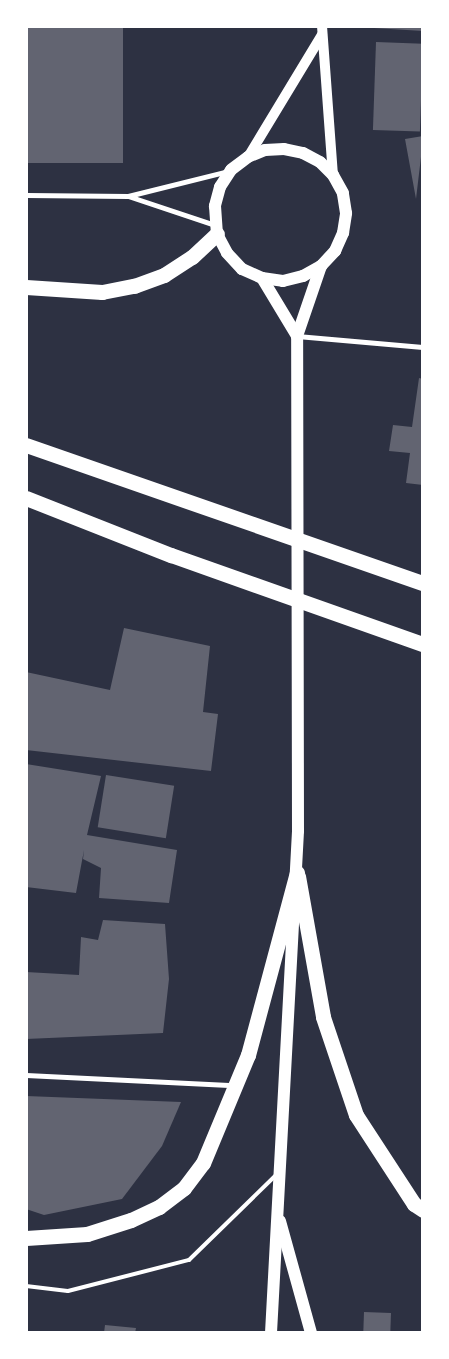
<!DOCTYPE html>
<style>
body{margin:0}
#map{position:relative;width:449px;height:1359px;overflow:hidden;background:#2d3142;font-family:Signika,sans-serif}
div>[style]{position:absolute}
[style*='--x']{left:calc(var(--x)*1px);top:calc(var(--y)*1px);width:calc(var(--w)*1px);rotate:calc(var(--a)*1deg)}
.building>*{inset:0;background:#626471;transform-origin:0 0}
.service>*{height:4px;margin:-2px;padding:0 2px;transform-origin:2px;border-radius:2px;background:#fff}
.minor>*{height:5px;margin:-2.5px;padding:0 2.5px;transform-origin:2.5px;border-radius:2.5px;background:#fff}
.secondary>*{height:10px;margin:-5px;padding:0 5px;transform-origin:5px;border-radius:5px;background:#fff}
.primary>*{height:12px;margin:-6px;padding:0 6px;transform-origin:6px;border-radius:6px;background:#fff}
.motorway>*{height:15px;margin:-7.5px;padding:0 7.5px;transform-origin:7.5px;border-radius:7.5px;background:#fff}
span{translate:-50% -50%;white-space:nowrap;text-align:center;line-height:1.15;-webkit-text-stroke:4px #fff;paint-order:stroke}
.frame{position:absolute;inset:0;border:28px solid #fff;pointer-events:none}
</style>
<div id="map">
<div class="building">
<i style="left:26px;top:26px;width:97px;height:137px"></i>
<i style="clip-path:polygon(374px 26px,423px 26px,423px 31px,374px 28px)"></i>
<i style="left:376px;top:42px;width:47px;height:88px;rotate:2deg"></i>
<i style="clip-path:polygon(423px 136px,423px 160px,421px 157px,416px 199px,405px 139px)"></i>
<i style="clip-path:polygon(419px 378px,423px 379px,423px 485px,406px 483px,410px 453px,389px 451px,393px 425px,412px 427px)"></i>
<i style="clip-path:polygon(124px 628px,210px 646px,203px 712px,218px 714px,211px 771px,26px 750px,26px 672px,110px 690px)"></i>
<i style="clip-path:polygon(26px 764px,101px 776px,87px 835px,177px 850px,169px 903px,99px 898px,101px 868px,83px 859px,84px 850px,76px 893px,26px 887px)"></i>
<i style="left:106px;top:775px;width:69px;height:53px;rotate:9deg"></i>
<i style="clip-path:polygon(103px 920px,165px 924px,169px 979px,163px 1033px,26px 1039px,26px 972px,79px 975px,81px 937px,98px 940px)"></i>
<i style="clip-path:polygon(26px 1096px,181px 1102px,162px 1146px,122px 1199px,44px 1215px,26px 1209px)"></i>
<i style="left:364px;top:1312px;width:27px;height:21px;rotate:2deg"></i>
<i style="clip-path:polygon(105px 1325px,136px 1328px,135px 1333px,104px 1333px)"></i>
</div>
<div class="service">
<i style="--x:26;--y:1286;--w:42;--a:6.8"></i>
<i style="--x:68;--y:1291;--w:125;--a:-14.4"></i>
<i style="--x:189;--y:1260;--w:122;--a:-44.3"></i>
</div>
<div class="minor">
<i style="--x:26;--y:195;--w:102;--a:0.6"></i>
<i style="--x:128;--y:196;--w:103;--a:-14"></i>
<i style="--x:128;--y:196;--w:92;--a:18.4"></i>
<i style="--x:297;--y:336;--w:126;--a:5"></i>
<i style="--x:26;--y:1075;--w:208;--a:2.8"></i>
</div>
<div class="secondary">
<i style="--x:322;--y:26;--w:149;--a:85.8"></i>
<i style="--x:248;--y:157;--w:143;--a:-58.8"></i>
</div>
<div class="primary">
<i style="--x:262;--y:278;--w:21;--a:8"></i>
<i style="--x:283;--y:281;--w:21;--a:-14"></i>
<i style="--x:303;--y:276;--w:21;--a:-29"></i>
<i style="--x:321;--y:266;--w:21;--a:-47"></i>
<i style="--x:335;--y:251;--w:20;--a:-66"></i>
<i style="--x:343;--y:233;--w:20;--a:-81"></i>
<i style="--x:346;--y:213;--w:20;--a:-99"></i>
<i style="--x:343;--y:193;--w:21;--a:-119"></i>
<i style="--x:333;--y:175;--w:18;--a:-135"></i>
<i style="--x:320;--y:162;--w:19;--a:-152"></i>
<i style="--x:303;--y:153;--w:19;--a:-168"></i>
<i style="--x:284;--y:149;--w:19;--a:177"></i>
<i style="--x:265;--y:150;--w:18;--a:158"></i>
<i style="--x:248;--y:157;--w:21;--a:143"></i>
<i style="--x:231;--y:170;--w:20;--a:123"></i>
<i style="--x:220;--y:187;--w:20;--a:105"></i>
<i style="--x:215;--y:206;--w:28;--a:86"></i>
<i style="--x:217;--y:234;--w:21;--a:62"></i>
<i style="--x:227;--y:253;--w:22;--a:47"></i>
<i style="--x:242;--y:269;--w:22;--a:24"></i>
<i style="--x:262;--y:278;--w:68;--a:58.9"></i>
<i style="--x:280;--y:1221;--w:116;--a:74.5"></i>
<i style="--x:271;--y:1333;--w:503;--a:-86.92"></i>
<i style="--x:298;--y:831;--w:495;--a:-90.1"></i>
<i style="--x:297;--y:336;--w:74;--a:-71.1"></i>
</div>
<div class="motorway">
<i style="--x:26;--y:287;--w:76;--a:3.8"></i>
<i style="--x:102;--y:292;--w:33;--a:-11"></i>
<i style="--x:134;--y:286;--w:32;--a:-20"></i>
<i style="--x:164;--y:275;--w:33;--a:-33"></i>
<i style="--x:192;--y:257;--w:34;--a:-43"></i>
<i style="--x:26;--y:445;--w:420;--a:19.2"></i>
<i style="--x:26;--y:498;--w:156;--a:21.5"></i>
<i style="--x:171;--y:555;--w:267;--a:19.5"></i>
<i style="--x:298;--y:876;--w:143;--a:79.9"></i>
<i style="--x:323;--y:1017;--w:103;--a:71.4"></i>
<i style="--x:356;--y:1115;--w:106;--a:56.9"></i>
<i style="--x:414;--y:1204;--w:11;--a:34"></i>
<i style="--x:26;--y:1238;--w:61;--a:-3.8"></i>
<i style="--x:87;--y:1234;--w:46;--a:-17.7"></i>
<i style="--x:131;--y:1220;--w:31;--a:-25"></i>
<i style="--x:159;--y:1207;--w:31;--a:-37"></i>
<i style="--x:184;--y:1188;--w:31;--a:-53"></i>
<i style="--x:203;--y:1163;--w:117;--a:-67.4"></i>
<i style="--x:248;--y:1055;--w:189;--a:-75"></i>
</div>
<div class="frame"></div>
</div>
